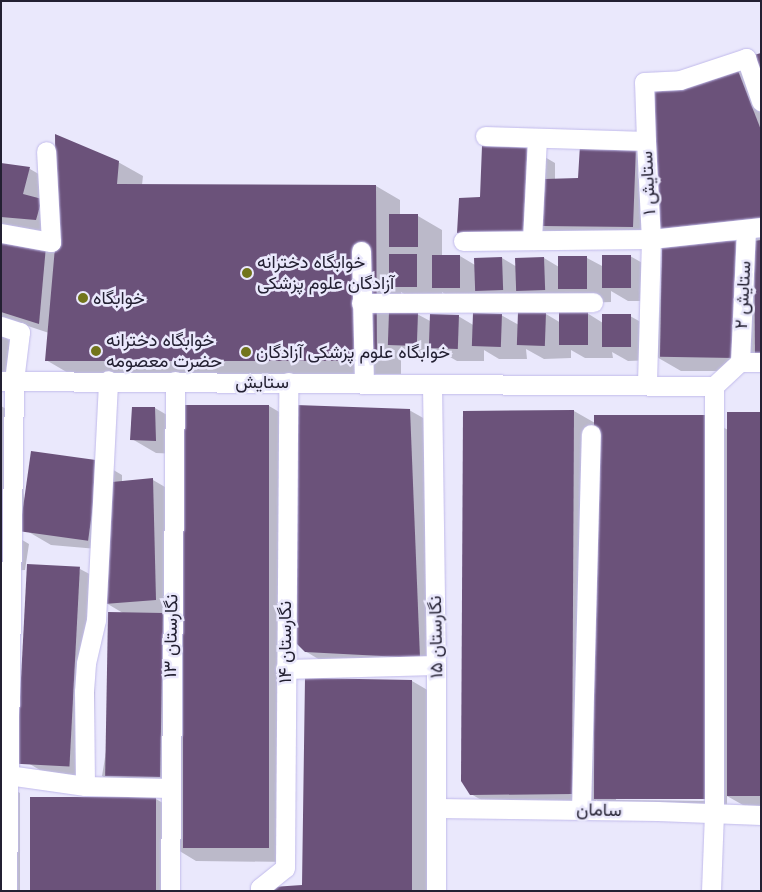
<!DOCTYPE html>
<meta charset="utf-8">
<style>
body{margin:0}
#map{position:relative;width:762px;height:892px;overflow:hidden;background:#eae8fc;font-family:Helvetica,Vazirmatn,sans-serif}
div>[style]{position:absolute}
[style*='--x']{left:calc(var(--x)*1px);top:calc(var(--y)*1px);width:calc(var(--w)*1px);rotate:calc(var(--a)*1deg)}
.shadow>*{inset:0;background:#0003}
.building>*{inset:0;background:#6b527a;transform-origin:0 0}
.roads{filter:drop-shadow(0 0 1px #c1baeb) drop-shadow(0 0 1px #c1baeb)}
.minor>*{height:19px;margin:-9.5px;padding:0 9.5px;transform-origin:9.5px;border-radius:9.5px;background:#fff}
.dots>*{width:14px;height:14px;translate:-50% -50%;box-sizing:border-box;border:2px solid #eae8fc;border-radius:50%}
span{translate:-50% -50%;white-space:nowrap;text-align:center;line-height:1.15;-webkit-text-stroke:5px #eae8fc;paint-order:stroke}
.street-label{font-size:18px;color:#232032}
.poi-label{font-size:18px;color:#232032}
.left{translate:0 -50%;text-align:left}
.frame{position:absolute;inset:0;border:2px solid #232032;pointer-events:none}
</style>
<div id="map">
<div class="shadow">
<i style="clip-path:polygon(737px 69px,761px 82px,761px 356px,757px 371px,681px 371px,655px 356px,655px 360px,628px 361px,612px 352px,613px 358px,585px 358px,571px 350px,571px 358px,544px 359px,526px 349px,527px 359px,499px 359px,484px 350px,484px 361px,457px 361px,443px 353px,443px 358px,416px 359px,401px 350px,401px 374px,70px 374px,46px 360px,49px 333px,1px 317px,1px 239px,46px 247px,55px 253px,57px 236px,1px 227px,1px 165px,30px 169px,54px 183px,118px 162px,143px 176px,142px 185px,376px 186px,400px 200px,400px 216px,418px 216px,442px 230px,442px 256px,460px 256px,475px 265px,475px 259px,502px 258px,517px 267px,544px 258px,559px 267px,587px 258px,604px 267px,630px 256px,655px 270px,655px 301px,628px 301px,611px 291px,611px 302px,584px 303px,457px 302px,442px 292px,442px 300px,414px 300px,401px 292px,401px 314px,417px 314px,432px 322px,458px 316px,475px 326px,501px 315px,519px 325px,546px 314px,561px 323px,587px 313px,603px 323px,630px 316px,655px 330px,657px 355px,663px 247px,552px 245px,481px 198px,531px 149px,555px 163px,555px 180px,579px 179px,636px 148px,657px 160px)"></i>
<i style="clip-path:polygon(1px 335px,19px 346px,15px 374px,1px 373px)"></i>
<i style="clip-path:polygon(evenodd,1px 406px,18px 416px,26px 525px,98px 461px,122px 475px,122px 483px,153px 480px,177px 494px,269px 406px,293px 420px,290px 862px,196px 861px,173px 847px,174px 891px,32px 891px,156px 799px,173px 809px,174px 786px,119px 785px,102px 776px,128px 616px,106px 603px,109px 550px,51px 545px,27px 531px,27px 527px,7px 531px,29px 544px,25px 570px,1px 571px,1px 406px,178px 613px,178px 623px,163px 615px,178px 613px)"></i>
<i style="clip-path:polygon(155px 408px,179px 422px,180px 454px,156px 453px,132px 439px)"></i>
<i style="clip-path:polygon(409px 410px,434px 424px,444px 671px,330px 666px,305px 651px)"></i>
<i style="clip-path:polygon(evenodd,574px 411px,595px 423px,705px 417px,728px 430px,761px 413px,761px 809px,750px 809px,727px 796px,727px 813px,617px 812px,596px 800px,596px 808px,495px 808px,471px 794px,464px 412px,574px 411px,616px 798px,709px 799px,709px 801px,616px 800px,616px 798px)"></i>
<i style="clip-path:polygon(80px 569px,97px 578px,93px 782px,45px 773px,28px 763px)"></i>
<i style="clip-path:polygon(412px 681px,436px 695px,436px 891px,274px 891px,303px 886px)"></i>
<i style="clip-path:polygon(3px 783px,20px 793px,20px 891px,1px 891px)"></i>
</div>
<div class="building">
<i style="clip-path:polygon(761px 53px,761px 73px,754px 55px)"></i>
<i style="clip-path:polygon(737px 68px,761px 130px,761px 226px,658px 232px,654px 88px)"></i>
<i style="clip-path:polygon(55px 134px,119px 161px,117px 184px,376px 185px,377px 361px,45px 361px,56px 236px)"></i>
<i style="clip-path:polygon(580px 145px,636px 147px,633px 227px,542px 226px,545px 179px,578px 178px)"></i>
<i style="clip-path:polygon(482px 146px,532px 148px,528px 232px,457px 233px,459px 198px,480px 197px)"></i>
<i style="clip-path:polygon(1px 163px,30px 167px,23px 194px,42px 199px,36px 220px,1px 217px)"></i>
<i style="left:418px;top:214px;width:33px;height:29px;rotate:90deg"></i>
<i style="clip-path:polygon(1px 237px,46px 246px,39px 324px,1px 312px)"></i>
<i style="clip-path:polygon(761px 240px,761px 354px,755px 354px,754px 241px)"></i>
<i style="left:736px;top:241px;width:117px;height:74px;rotate:91deg"></i>
<i style="left:389px;top:254px;width:28px;height:33px"></i>
<i style="left:432px;top:255px;width:28px;height:33px"></i>
<i style="left:602px;top:255px;width:29px;height:33px"></i>
<i style="left:587px;top:256px;width:33px;height:29px;rotate:90deg"></i>
<i style="left:502px;top:257px;width:33px;height:28px;rotate:88deg"></i>
<i style="left:544px;top:257px;width:33px;height:29px;rotate:88deg"></i>
<i style="left:389px;top:312px;width:29px;height:33px;rotate:2deg"></i>
<i style="left:518px;top:312px;width:28px;height:33px;rotate:2deg"></i>
<i style="left:559px;top:312px;width:29px;height:33px"></i>
<i style="left:473px;top:313px;width:29px;height:33px;rotate:2deg"></i>
<i style="left:430px;top:314px;width:29px;height:34px;rotate:2deg"></i>
<i style="left:631px;top:314px;width:33px;height:29px;rotate:90deg"></i>
<i style="left:183px;top:405px;width:86px;height:443px"></i>
<i style="clip-path:polygon(296px 405px,410px 409px,420px 658px,305px 652px,296px 643px)"></i>
<i style="clip-path:polygon(132px 407px,155px 407px,156px 441px,130px 440px)"></i>
<i style="clip-path:polygon(574px 410px,572px 794px,470px 795px,461px 781px,463px 411px)"></i>
<i style="left:727px;top:412px;width:34px;height:384px"></i>
<i style="left:594px;top:415px;width:111px;height:384px"></i>
<i style="left:31px;top:451px;width:69px;height:81px;rotate:8deg"></i>
<i style="clip-path:polygon(153px 478px,156px 600px,104px 604px,112px 482px)"></i>
<i style="left:27px;top:564px;width:53px;height:200px;rotate:3deg"></i>
<i style="left:163px;top:613px;width:164px;height:55px;rotate:91deg"></i>
<i style="clip-path:polygon(305px 678px,412px 680px,412px 891px,273px 891px,273px 887px,302px 885px)"></i>
<i style="left:30px;top:797px;width:126px;height:94px"></i>
</div>
<div class="roads">
<div class="minor">
<i style="--x:485;--y:136;--w:161;--a:1.8"></i>
<i style="--x:646;--y:141;--w:98;--a:87.1"></i>
<i style="--x:651;--y:239;--w:146;--a:91.6"></i>
<i style="--x:646;--y:141;--w:59;--a:-91.9"></i>
<i style="--x:644;--y:82;--w:36;--a:-3"></i>
<i style="--x:680;--y:80;--w:70;--a:-18.4"></i>
<i style="--x:746;--y:58;--w:46;--a:70.8"></i>
<i style="--x:1;--y:233;--w:51;--a:10.2"></i>
<i style="--x:51;--y:242;--w:91;--a:-93.1"></i>
<i style="--x:532;--y:240;--w:102;--a:-87.2"></i>
<i style="--x:463;--y:241;--w:188;--a:-0.6"></i>
<i style="--x:651;--y:239;--w:111;--a:-6.2"></i>
<i style="--x:361;--y:251;--w:133;--a:88.7"></i>
<i style="--x:361;--y:303;--w:232;--a:-0.2"></i>
<i style="--x:1;--y:326;--w:20;--a:18"></i>
<i style="--x:20;--y:332;--w:49;--a:97"></i>
<i style="--x:14;--y:381;--w:510;--a:90.79"></i>
<i style="--x:740;--y:362;--w:133;--a:-87.4"></i>
<i style="--x:1;--y:381;--w:713;--a:0.4"></i>
<i style="--x:714;--y:386;--w:35;--a:-43"></i>
<i style="--x:740;--y:362;--w:21;--a:0"></i>
<i style="--x:432;--y:384;--w:281;--a:89.2"></i>
<i style="--x:436;--y:665;--w:226;--a:90"></i>
<i style="--x:285;--y:669;--w:151;--a:-1.5"></i>
<i style="--x:1;--y:774;--w:85;--a:8.1"></i>
<i style="--x:85;--y:786;--w:85;--a:1.3"></i>
<i style="--x:85;--y:786;--w:94;--a:-90.6"></i>
<i style="--x:84;--y:692;--w:29;--a:-86"></i>
<i style="--x:86;--y:663;--w:44;--a:-76.9"></i>
<i style="--x:96;--y:620;--w:240;--a:-87.1"></i>
<i style="--x:437;--y:808;--w:220;--a:0.8"></i>
<i style="--x:657;--y:811;--w:104;--a:2.2"></i>
<i style="--x:581;--y:810;--w:376;--a:-88.5"></i>
<i style="--x:170;--y:891;--w:510;--a:-89.44"></i>
<i style="--x:260;--y:891;--w:3;--a:-90"></i>
<i style="--x:260;--y:888;--w:32;--a:-39"></i>
<i style="--x:285;--y:868;--w:486;--a:-89.6"></i>
<i style="--x:711;--y:891;--w:77;--a:-87.8"></i>
<i style="--x:714;--y:814;--w:428;--a:-90"></i>
</div>
</div>
<div class="dots">
<i style="left:247px;top:273px;background:#72751c"></i>
<i style="left:83px;top:298px;background:#72751c"></i>
<i style="left:96px;top:351px;background:#72751c"></i>
<i style="left:246px;top:352px;background:#72751c"></i>
</div>
<div class="street-label">
<span style="left:648px;top:183px;rotate:-93deg">ستایش ۱</span>
<span style="left:743px;top:295px;rotate:-87deg">ستایش ۲</span>
<span style="left:262px;top:382px">ستایش</span>
<span style="left:171px;top:636px;rotate:-89deg">نگارستان ۱۳</span>
<span style="left:436px;top:637px;rotate:-91deg">نگارستان ۱۵</span>
<span style="left:285px;top:642px;rotate:-90deg">نگارستان ۱۴</span>
<span style="left:599px;top:810px;rotate:1deg">سامان</span>
</div>
<div class="poi-label">
<span class="left" style="left:257px;top:273px">خوابگاه دخترانه<br>آزادگان علوم پزشکی</span>
<span class="left" style="left:93px;top:298px">خوابگاه</span>
<span class="left" style="left:106px;top:351px">خوابگاه دخترانه<br>حضرت معصومه</span>
<span class="left" style="left:256px;top:352px">خوابگاه علوم پزشکی آزادگان</span>
</div>
<div class="frame"></div>
</div>
